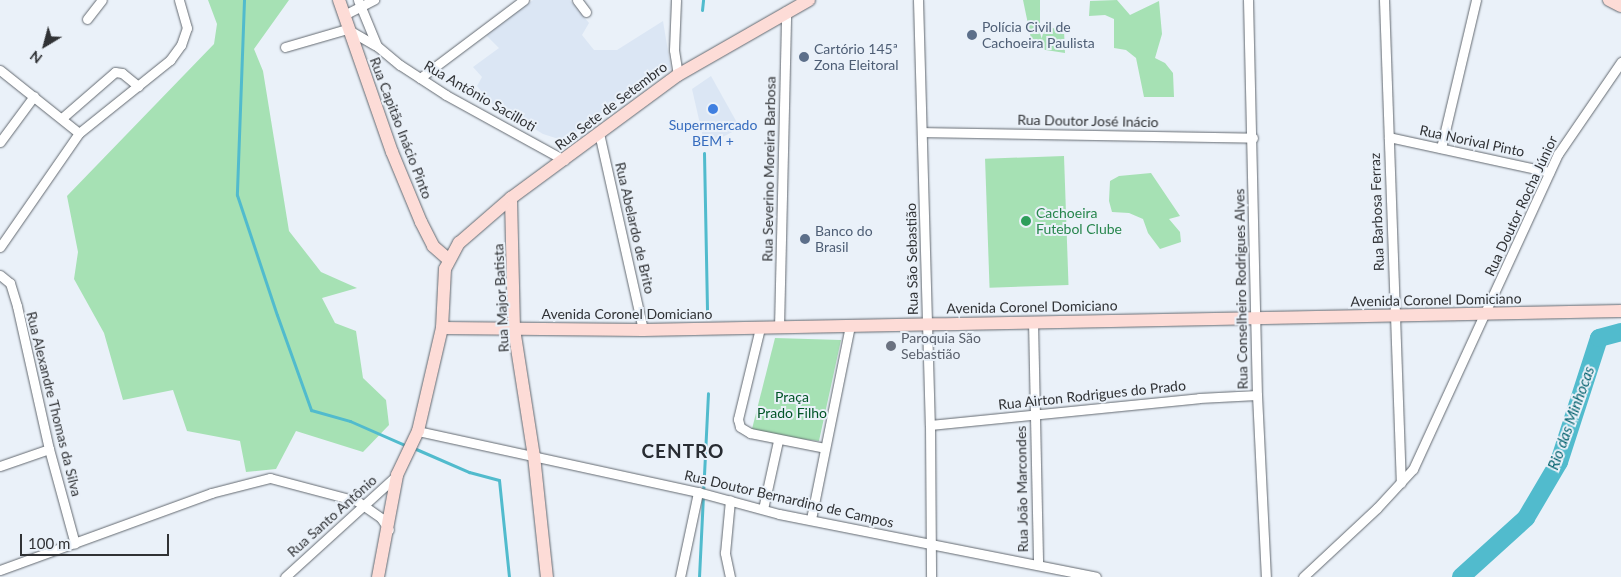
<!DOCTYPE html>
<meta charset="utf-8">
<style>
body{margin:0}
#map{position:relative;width:1621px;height:577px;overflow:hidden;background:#eaf1f9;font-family:Lato,sans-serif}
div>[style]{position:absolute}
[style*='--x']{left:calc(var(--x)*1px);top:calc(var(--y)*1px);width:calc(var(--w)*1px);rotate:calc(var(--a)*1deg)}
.built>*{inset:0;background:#dbe6f4}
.green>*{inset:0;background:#a6e1b4;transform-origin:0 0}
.stream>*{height:3px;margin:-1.5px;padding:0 1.5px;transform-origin:1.5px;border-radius:1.5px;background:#51bbcd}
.river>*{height:18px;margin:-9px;padding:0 9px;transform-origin:9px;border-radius:9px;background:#51bbcd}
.roads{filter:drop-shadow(0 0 1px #636970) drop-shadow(0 0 1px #636970)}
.street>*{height:9px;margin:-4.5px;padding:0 4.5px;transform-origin:4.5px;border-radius:4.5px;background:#fff}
.secondary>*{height:12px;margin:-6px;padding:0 6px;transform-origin:6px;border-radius:6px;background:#fddcd7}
.dots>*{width:14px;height:14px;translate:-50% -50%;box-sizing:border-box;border:2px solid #eaf1f9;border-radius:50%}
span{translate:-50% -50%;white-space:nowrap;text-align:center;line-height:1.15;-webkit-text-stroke:4px #eaf1f9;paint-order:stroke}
.service-label{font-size:14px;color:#4e5e75}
.left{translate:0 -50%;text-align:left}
.street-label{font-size:14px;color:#303235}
.shop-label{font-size:14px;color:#366cbe}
.leisure-label{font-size:14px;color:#27864d}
.worship-label{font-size:14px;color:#5b616d}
.park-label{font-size:14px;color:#025527}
.water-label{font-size:15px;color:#00616d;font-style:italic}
.district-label{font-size:19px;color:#282c32;font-weight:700;letter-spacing:1px}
.north{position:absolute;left:20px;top:20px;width:50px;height:50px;-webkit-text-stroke:4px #eaf1f9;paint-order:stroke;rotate:217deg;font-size:14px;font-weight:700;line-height:20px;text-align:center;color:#303235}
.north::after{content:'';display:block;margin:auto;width:18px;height:22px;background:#303235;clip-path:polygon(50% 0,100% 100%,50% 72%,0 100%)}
.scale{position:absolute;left:20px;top:534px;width:149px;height:22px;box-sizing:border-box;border:2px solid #303235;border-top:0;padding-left:6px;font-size:15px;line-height:18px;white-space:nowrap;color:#303235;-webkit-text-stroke:4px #eaf1f9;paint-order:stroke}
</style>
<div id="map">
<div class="built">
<i style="clip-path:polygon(533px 0,570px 0,589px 23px,582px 35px,594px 50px,617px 50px,663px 21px,671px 69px,617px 101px,565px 141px,543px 134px,490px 102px,477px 86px,482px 77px,473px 67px,499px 48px,486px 35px)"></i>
<i style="clip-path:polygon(711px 76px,740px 128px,705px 146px,692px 89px)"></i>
</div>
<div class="green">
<i style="clip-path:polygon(208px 0,289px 0,254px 49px,263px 71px,289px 231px,321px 272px,357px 288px,322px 298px,335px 323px,356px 331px,363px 378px,386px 400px,389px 425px,363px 452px,296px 431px,276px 469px,246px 472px,240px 441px,187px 431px,173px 390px,123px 400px,104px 333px,74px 279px,78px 252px,67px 196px,214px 44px,217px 24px)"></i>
<i style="clip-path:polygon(1023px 0,1040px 0,1040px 26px,1064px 30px,1065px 53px,1033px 48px)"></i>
<i style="clip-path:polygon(1117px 0,1130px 15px,1159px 1px,1162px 34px,1155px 58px,1165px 63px,1173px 73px,1174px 97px,1144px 97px,1136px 58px,1126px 50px,1114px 48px,1114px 19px,1105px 15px,1089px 16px,1090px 1px)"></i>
<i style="left:1064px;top:156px;width:129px;height:79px;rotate:88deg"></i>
<i style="clip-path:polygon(1151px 173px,1180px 216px,1169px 219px,1180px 232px,1181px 242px,1160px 249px,1148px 233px,1143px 219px,1129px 213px,1112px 212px,1109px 201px,1110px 181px,1119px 176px)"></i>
<i style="clip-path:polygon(775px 338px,841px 340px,819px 441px,784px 437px,752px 429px)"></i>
</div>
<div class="stream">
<i style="--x:244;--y:0;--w:195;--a:92.1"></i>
<i style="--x:237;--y:195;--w:126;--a:71.6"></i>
<i style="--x:277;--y:315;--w:101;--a:70.3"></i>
<i style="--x:311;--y:410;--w:41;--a:15.8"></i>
<i style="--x:350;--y:421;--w:60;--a:23.6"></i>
<i style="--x:702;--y:10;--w:10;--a:-84"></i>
<i style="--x:704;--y:153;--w:157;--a:88.9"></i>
<i style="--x:416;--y:449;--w:58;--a:23.5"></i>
<i style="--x:469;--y:472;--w:31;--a:15"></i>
<i style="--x:499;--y:480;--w:98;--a:84.1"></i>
<i style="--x:699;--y:577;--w:184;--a:-87.2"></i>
</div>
<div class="river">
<i style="--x:1461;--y:577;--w:88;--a:-42.2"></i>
<i style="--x:1526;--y:518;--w:65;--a:-59.5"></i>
<i style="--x:1559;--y:462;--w:130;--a:-72.1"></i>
<i style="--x:1599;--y:338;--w:23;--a:-15"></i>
</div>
<div class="roads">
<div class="street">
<i style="--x:358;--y:0;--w:50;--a:67.6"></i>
<i style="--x:377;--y:46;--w:30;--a:40"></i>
<i style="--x:400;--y:65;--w:55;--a:33.1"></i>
<i style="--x:446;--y:95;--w:135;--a:28.8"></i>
<i style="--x:577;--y:0;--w:15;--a:53"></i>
<i style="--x:676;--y:0;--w:50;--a:92.3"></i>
<i style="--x:674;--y:50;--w:25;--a:81"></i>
<i style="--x:918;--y:0;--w:425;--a:88.4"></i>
<i style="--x:930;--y:425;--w:152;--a:89.6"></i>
<i style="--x:1248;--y:0;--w:395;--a:88.7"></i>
<i style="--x:1257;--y:395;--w:182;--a:87.2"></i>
<i style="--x:1384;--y:0;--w:483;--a:88"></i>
<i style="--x:344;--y:15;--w:34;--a:-27"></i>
<i style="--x:87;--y:19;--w:24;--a:-52"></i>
<i style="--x:285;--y:47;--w:65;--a:-16.2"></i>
<i style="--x:347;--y:29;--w:32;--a:30"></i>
<i style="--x:0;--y:70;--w:101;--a:38.6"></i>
<i style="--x:420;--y:78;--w:130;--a:-36.9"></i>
<i style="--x:62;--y:118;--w:70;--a:-41"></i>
<i style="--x:115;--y:72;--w:7;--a:8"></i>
<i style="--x:122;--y:73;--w:21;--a:39"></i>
<i style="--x:922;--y:132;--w:331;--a:1"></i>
<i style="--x:599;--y:133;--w:202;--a:77.4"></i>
<i style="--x:1389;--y:137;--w:164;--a:12.3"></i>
<i style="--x:0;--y:142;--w:57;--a:-53.5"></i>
<i style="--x:1441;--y:148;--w:152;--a:-76.7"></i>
<i style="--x:0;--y:247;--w:139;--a:-55.3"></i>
<i style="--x:79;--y:133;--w:117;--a:-38.7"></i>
<i style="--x:170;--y:60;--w:19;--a:-54"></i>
<i style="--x:181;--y:45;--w:18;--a:-71"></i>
<i style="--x:187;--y:28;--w:29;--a:-106"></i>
<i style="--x:0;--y:275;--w:13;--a:39"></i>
<i style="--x:10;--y:283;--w:24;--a:73"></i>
<i style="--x:17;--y:306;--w:147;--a:77.4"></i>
<i style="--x:49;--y:449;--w:98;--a:74.7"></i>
<i style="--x:1033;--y:321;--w:244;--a:88.8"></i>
<i style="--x:760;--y:328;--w:94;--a:103.6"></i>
<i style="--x:738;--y:419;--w:8;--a:76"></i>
<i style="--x:740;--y:427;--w:12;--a:31"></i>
<i style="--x:750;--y:433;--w:76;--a:11.3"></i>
<i style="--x:779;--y:328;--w:317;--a:-88.7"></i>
<i style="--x:930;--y:425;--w:270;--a:-5.7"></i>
<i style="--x:1199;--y:398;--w:58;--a:-3"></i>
<i style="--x:418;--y:431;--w:287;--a:12.3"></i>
<i style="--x:698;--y:492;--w:84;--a:15.2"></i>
<i style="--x:779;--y:514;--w:323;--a:11.2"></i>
<i style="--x:0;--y:466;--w:52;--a:-19.1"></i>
<i style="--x:763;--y:509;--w:70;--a:-77.6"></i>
<i style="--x:811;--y:519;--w:197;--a:-78.6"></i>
<i style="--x:0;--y:570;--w:225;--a:-20"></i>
<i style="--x:211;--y:493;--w:61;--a:-14.3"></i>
<i style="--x:270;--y:478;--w:90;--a:14.8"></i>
<i style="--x:357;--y:501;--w:29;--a:35"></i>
<i style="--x:381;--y:518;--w:14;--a:56"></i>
<i style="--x:285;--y:577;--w:151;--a:-42.3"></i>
<i style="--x:680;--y:577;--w:87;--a:-78"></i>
<i style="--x:730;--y:577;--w:25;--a:-102"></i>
<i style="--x:725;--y:553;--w:53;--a:-84.6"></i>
<i style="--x:1303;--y:577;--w:101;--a:-43"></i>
<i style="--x:1377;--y:508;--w:53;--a:-47.3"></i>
<i style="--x:1413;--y:469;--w:347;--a:-65.3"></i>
<i style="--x:1558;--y:154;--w:112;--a:-55.6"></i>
</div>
<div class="secondary">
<i style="--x:339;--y:0;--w:161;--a:70.8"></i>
<i style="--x:392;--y:152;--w:76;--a:67.5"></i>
<i style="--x:421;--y:222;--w:27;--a:63"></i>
<i style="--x:433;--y:246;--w:20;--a:41"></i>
<i style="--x:1609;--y:0;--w:13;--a:27"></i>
<i style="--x:511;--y:198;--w:131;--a:88.7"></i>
<i style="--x:514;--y:329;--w:129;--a:81.1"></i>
<i style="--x:534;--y:456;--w:122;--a:83.9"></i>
<i style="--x:442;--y:328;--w:201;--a:0.6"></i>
<i style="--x:643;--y:330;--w:978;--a:-1.11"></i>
<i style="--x:378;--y:577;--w:104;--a:-79.4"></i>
<i style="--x:397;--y:475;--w:49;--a:-64.5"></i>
<i style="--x:418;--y:431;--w:106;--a:-76.9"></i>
<i style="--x:442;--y:328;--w:59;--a:-87.1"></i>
<i style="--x:445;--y:269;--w:30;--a:-62"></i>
<i style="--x:459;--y:243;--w:69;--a:-40.9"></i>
<i style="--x:511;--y:198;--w:207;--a:-36.4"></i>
<i style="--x:678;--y:75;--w:151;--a:-29.8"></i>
</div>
</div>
<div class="dots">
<i style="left:972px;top:35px;background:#5c6f8a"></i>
<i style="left:804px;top:57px;background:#5c6f8a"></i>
<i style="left:713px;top:109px;background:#3f7fe0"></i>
<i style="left:1026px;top:221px;background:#2e9e5b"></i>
<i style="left:805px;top:239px;background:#5c6f8a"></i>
<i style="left:891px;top:346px;background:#6b7280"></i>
</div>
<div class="service-label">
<span class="left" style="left:982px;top:35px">Polícia Civil de<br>Cachoeira Paulista</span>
<span class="left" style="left:814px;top:57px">Cartório 145ª<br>Zona Eleitoral</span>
<span class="left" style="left:815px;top:239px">Banco do<br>Brasil</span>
</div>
<div class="street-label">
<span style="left:480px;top:96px;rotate:30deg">Rua Antônio Sacilloti</span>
<span style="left:611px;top:106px;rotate:-37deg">Rua Sete de Setembro</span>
<span style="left:1088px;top:121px;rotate:1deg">Rua Doutor José Inácio</span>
<span style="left:401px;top:128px;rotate:69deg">Rua Capitão Inácio Pinto</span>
<span style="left:1472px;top:141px;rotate:12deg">Rua Norival Pinto</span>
<span style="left:769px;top:169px;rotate:-89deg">Rua Severino Moreira Barbosa</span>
<span style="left:1521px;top:206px;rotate:-65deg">Rua Doutor Rocha Júnior</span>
<span style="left:1377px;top:212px;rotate:-92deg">Rua Barbosa Ferraz</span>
<span style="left:635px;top:228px;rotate:77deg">Rua Abelardo de Brito</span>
<span style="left:912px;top:259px;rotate:-91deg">Rua São Sebastião</span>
<span style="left:1241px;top:289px;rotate:-91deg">Rua Conselheiro Rodrigues Alves</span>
<span style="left:501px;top:298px;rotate:-93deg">Rua Major Batista</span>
<span style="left:1436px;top:300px;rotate:-1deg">Avenida Coronel Domiciano</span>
<span style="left:1032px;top:307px;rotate:-1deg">Avenida Coronel Domiciano</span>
<span style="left:627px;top:314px">Avenida Coronel Domiciano</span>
<span style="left:1092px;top:395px;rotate:-6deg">Rua Airton Rodrigues do Prado</span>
<span style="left:54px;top:404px;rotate:76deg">Rua Alexandre Thomas da Silva</span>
<span style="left:1022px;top:489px;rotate:-91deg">Rua João Marcondes</span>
<span style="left:789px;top:499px;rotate:13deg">Rua Doutor Bernardino de Campos</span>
<span style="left:332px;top:516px;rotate:-42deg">Rua Santo Antônio</span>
</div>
<div class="shop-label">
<span style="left:713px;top:133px">Supermercado<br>BEM +</span>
</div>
<div class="leisure-label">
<span class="left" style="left:1036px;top:221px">Cachoeira<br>Futebol Clube</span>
</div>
<div class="worship-label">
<span class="left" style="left:901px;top:346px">Paroquia São<br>Sebastião</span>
</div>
<div class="park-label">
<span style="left:792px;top:405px">Praça<br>Prado Filho</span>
</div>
<div class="water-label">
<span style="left:1571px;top:418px;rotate:-70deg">Rio das Minhocas</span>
</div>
<div class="district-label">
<span style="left:683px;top:451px">CENTRO</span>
</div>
<div class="north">N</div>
<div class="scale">100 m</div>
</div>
